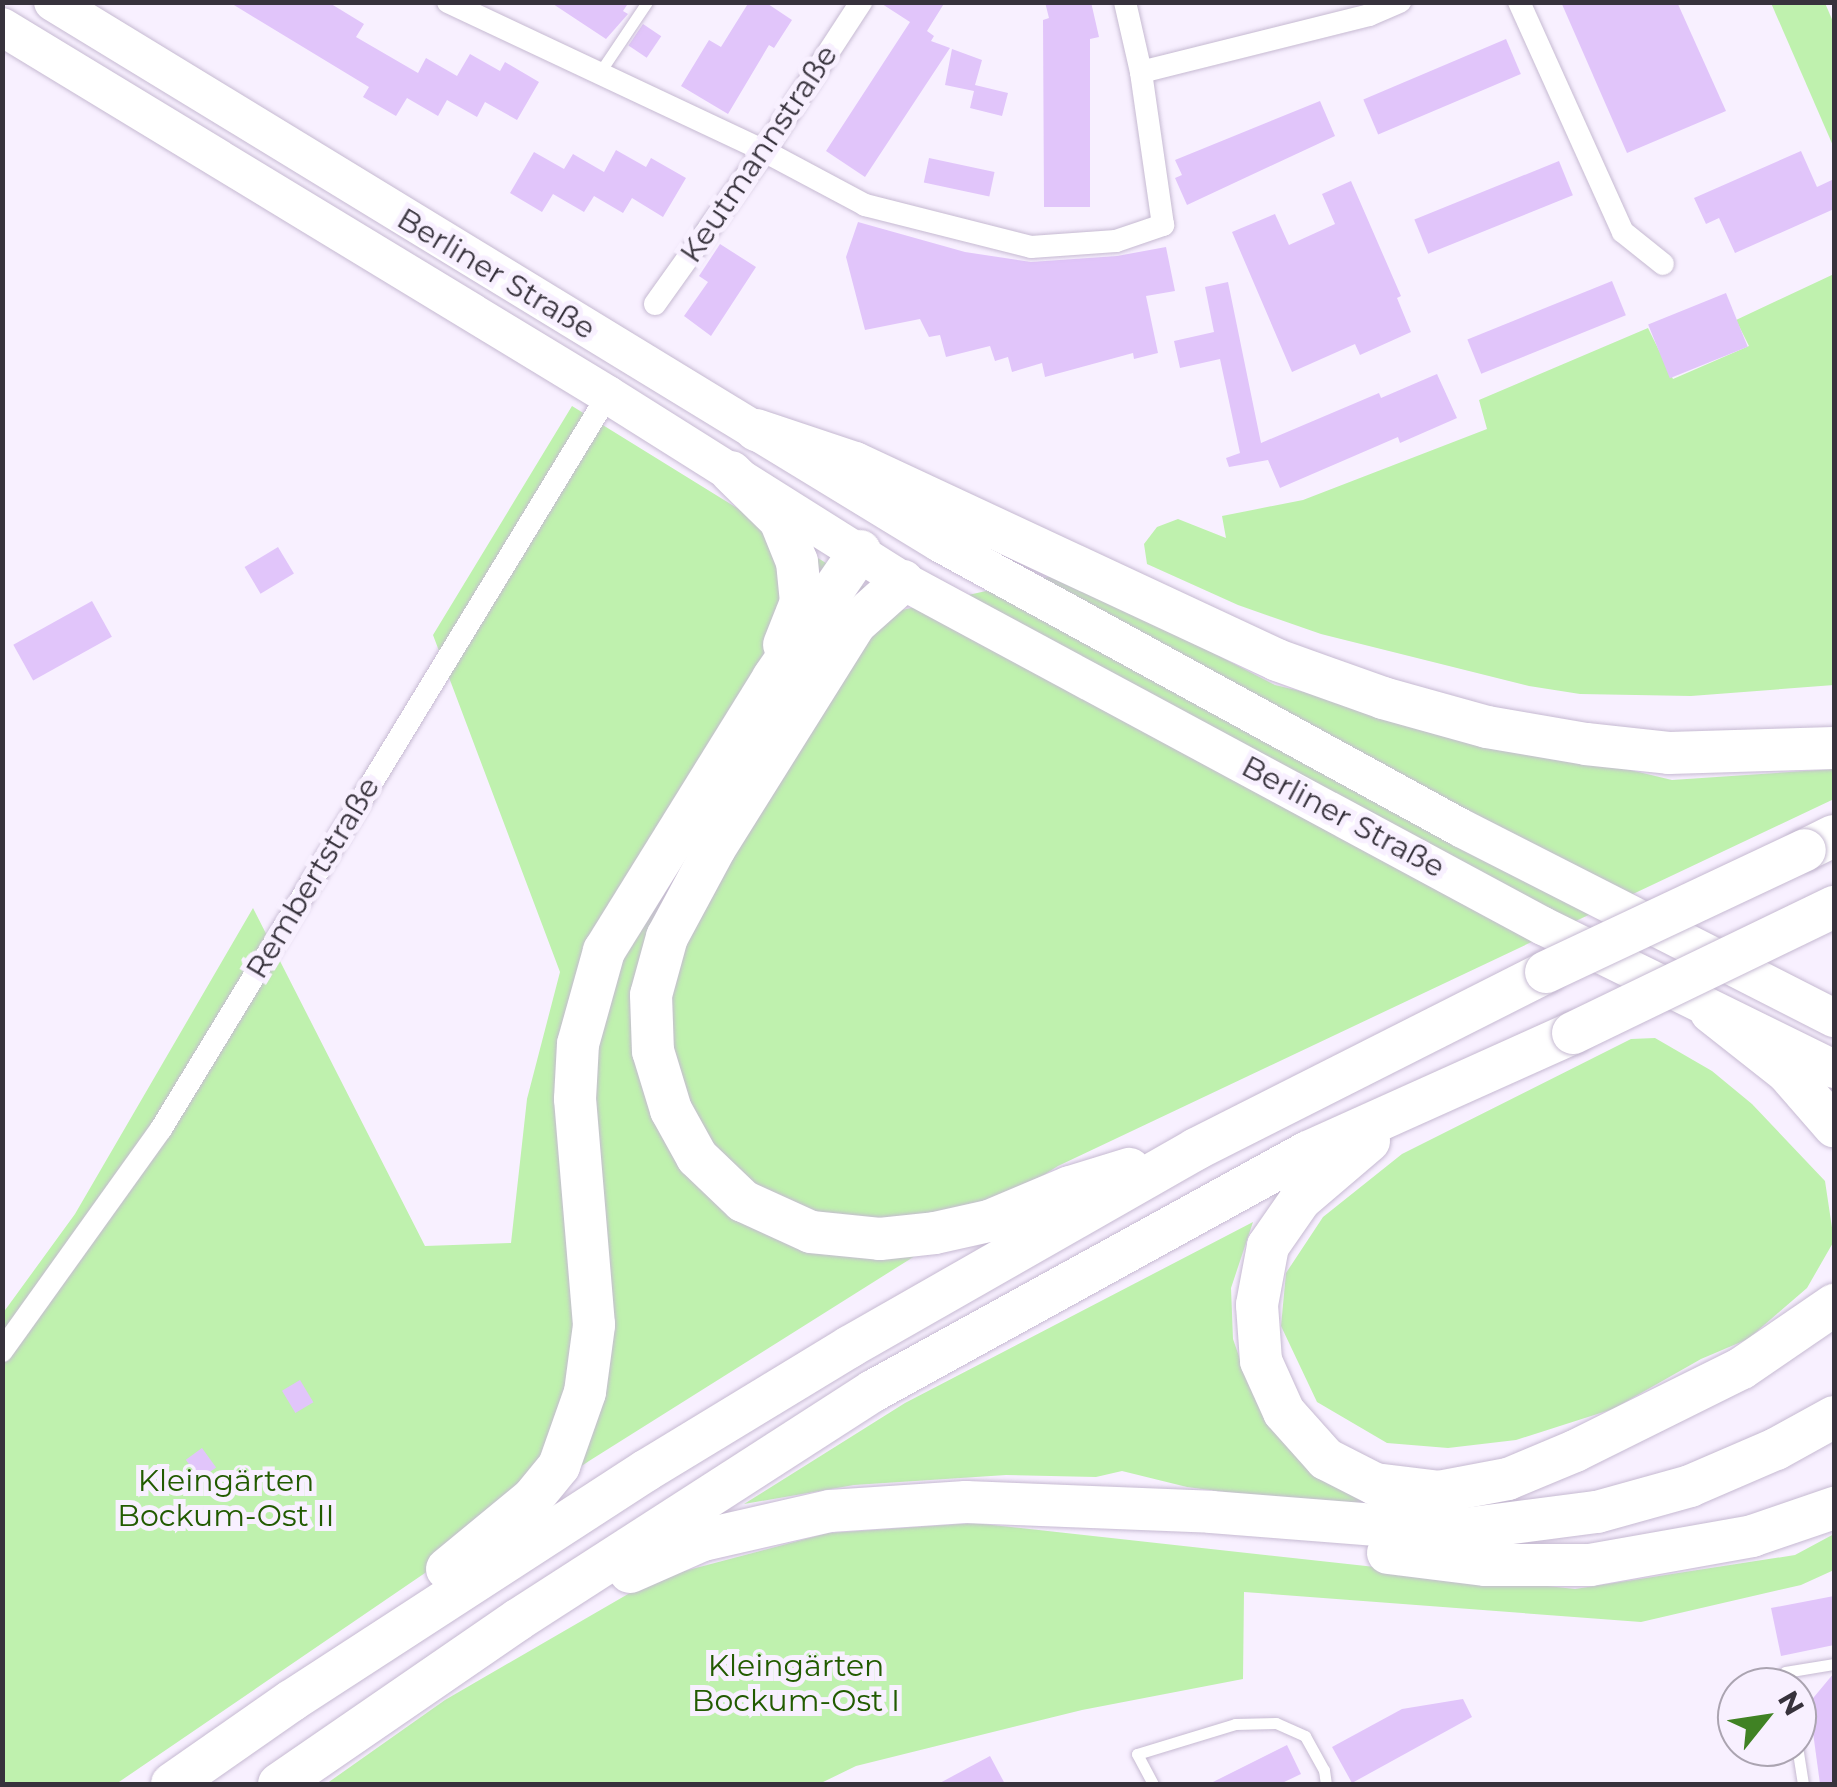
<!DOCTYPE html>
<meta charset="utf-8">
<style>
body{margin:0}
#map{position:relative;width:1837px;height:1787px;overflow:hidden;background:#f8f0ff;font-family:Montserrat,sans-serif}
div>[style]{position:absolute}
[style*='--x']{left:calc(var(--x)*1px);top:calc(var(--y)*1px);width:calc(var(--w)*1px);rotate:calc(var(--a)*1deg)}
.green>*{inset:0;background:#bff1ae}
.building>*{inset:0;background:#e1c5fa;transform-origin:0 0}
.roads{filter:drop-shadow(0 0 2px #c6bad2) drop-shadow(0 0 2px #c6bad2)}
.service>*{height:11px;margin:-5.5px;padding:0 5.5px;transform-origin:5.5px;border-radius:5.5px;background:#fff}
.minor>*{height:22px;margin:-11px;padding:0 11px;transform-origin:11px;border-radius:11px;background:#fff}
.primary>*{height:38px;margin:-19px;padding:0 19px;transform-origin:19px;border-radius:19px;background:#fff}
.motorway>*{height:42px;margin:-21px;padding:0 21px;transform-origin:21px;border-radius:21px;background:#fff}
.bridges{filter:drop-shadow(0 0 2px #c6bad2) drop-shadow(0 0 2px #c6bad2)}
.motorway-bridge>*{height:42px;margin:-21px;padding:0 21px;transform-origin:21px;border-radius:21px;background:#fff}
span{translate:-50% -50%;white-space:nowrap;text-align:center;line-height:1.15;-webkit-text-stroke:10px #f8f0ff;paint-order:stroke}
.street-label{font-size:30px;color:#37323c}
.park-label{font-size:30px;color:#225b01}
.frame{position:absolute;inset:0;border:5px solid #37323c;pointer-events:none}
.north{position:absolute;left:1717px;top:1667px;width:100px;height:100px;box-sizing:border-box;background:#f8f0ff;border:2px solid #aba4b1;border-radius:50%;rotate:60deg;font-size:28px;font-weight:700;line-height:40px;text-align:center;color:#37323c}
.north::after{content:'';display:block;margin:auto;width:35px;height:45px;background:#408224;clip-path:polygon(50% 0,100% 100%,50% 72%,0 100%)}
</style>
<div id="map">
<div class="green">
<i style="clip-path:polygon(1771px 3px,1825px 3px,1834px 24px,1834px 148px)"></i>
<i style="clip-path:polygon(1834px 274px,1834px 685px,1691px 696px,1580px 694px,1529px 686px,1321px 634px,1238px 605px,1147px 564px,1144px 544px,1157px 527px,1178px 519px,1226px 538px,1222px 516px,1303px 500px,1487px 429px,1479px 400px,1648px 328px,1673px 379px,1749px 346px,1736px 320px)"></i>
<i style="clip-path:polygon(572px 406px,902px 610px,1061px 574px,1275px 685px,1672px 780px,1834px 769px,1834px 799px,1058px 1166px,589px 1461px,116px 1784px,3px 1784px,3px 1313px,75px 1214px,253px 908px,425px 1246px,511px 1243px,527px 1099px,560px 972px,433px 635px)"></i>
<i style="clip-path:polygon(1655px 1038px,1712px 1071px,1752px 1104px,1825px 1181px,1834px 1241px,1807px 1288px,1748px 1339px,1701px 1359px,1613px 1409px,1516px 1440px,1448px 1448px,1387px 1443px,1317px 1402px,1281px 1326px,1286px 1273px,1323px 1217px,1402px 1154px,1631px 1039px)"></i>
<i style="clip-path:polygon(1253px 1222px,1231px 1288px,1233px 1339px,1250px 1388px,1384px 1513px,1187px 1487px,1122px 1471px,1096px 1477px,1006px 1475px,854px 1485px,744px 1504px,905px 1403px)"></i>
<i style="clip-path:polygon(974px 1523px,1575px 1589px,1795px 1555px,1834px 1534px,1834px 1570px,1801px 1585px,1641px 1622px,1244px 1592px,1243px 1679px,1082px 1710px,856px 1766px,819px 1784px,326px 1784px,445px 1700px,654px 1579px,828px 1533px)"></i>
</div>
<div class="building">
<i style="clip-path:polygon(229px 2px,328px 2px,364px 24px,356px 37px,418px 73px,426px 58px,457px 76px,470px 54px,500px 71px,505px 62px,539px 82px,517px 120px,485px 102px,477px 117px,447px 100px,438px 116px,407px 98px,396px 116px,363px 97px,369px 87px)"></i>
<i style="clip-path:polygon(550px 2px,629px 2px,623px 11px,628px 14px,606px 39px)"></i>
<i style="clip-path:polygon(749px 2px,765px 2px,792px 20px,774px 48px,769px 45px,728px 114px,681px 86px,709px 40px,721px 47px)"></i>
<i style="clip-path:polygon(879px 2px,945px 2px,927px 31px,934px 36px,931px 41px,950px 48px,865px 177px,826px 151px,910px 22px)"></i>
<i style="clip-path:polygon(1045px 2px,1091px 2px,1099px 37px,1090px 39px,1090px 207px,1044px 207px,1043px 20px,1049px 18px)"></i>
<i style="clip-path:polygon(1561px 2px,1677px 2px,1726px 111px,1627px 153px)"></i>
<i style="left:643px;top:24px;width:22px;height:26px;rotate:34deg"></i>
<i style="left:1506px;top:39px;width:38px;height:155px;rotate:67deg"></i>
<i style="clip-path:polygon(952px 49px,982px 60px,975px 85px,1008px 93px,1002px 116px,970px 108px,974px 91px,945px 85px)"></i>
<i style="clip-path:polygon(1320px 101px,1335px 136px,1187px 205px,1175px 178px,1182px 175px,1175px 160px)"></i>
<i style="clip-path:polygon(616px 150px,646px 167px,651px 158px,686px 178px,663px 217px,632px 198px,623px 213px,594px 196px,584px 212px,553px 194px,542px 212px,510px 193px,534px 152px,564px 169px,573px 154px,604px 172px)"></i>
<i style="clip-path:polygon(1801px 151px,1817px 187px,1834px 179px,1834px 209px,1735px 253px,1719px 218px,1706px 224px,1694px 198px)"></i>
<i style="left:929px;top:158px;width:67px;height:25px;rotate:12deg"></i>
<i style="left:1559px;top:161px;width:37px;height:156px;rotate:68deg"></i>
<i style="clip-path:polygon(1351px 181px,1401px 296px,1397px 298px,1411px 332px,1360px 355px,1355px 344px,1292px 372px,1232px 232px,1275px 214px,1289px 245px,1335px 224px,1322px 194px)"></i>
<i style="clip-path:polygon(858px 222px,965px 252px,1031px 262px,1117px 256px,1166px 247px,1175px 291px,1146px 296px,1158px 353px,1134px 359px,1133px 353px,1045px 377px,1042px 363px,1012px 372px,1008px 357px,995px 361px,990px 346px,946px 357px,940px 335px,929px 337px,920px 319px,865px 330px,846px 257px)"></i>
<i style="clip-path:polygon(720px 244px,756px 267px,711px 336px,684px 316px,708px 282px,699px 276px)"></i>
<i style="left:1612px;top:281px;width:37px;height:156px;rotate:68deg"></i>
<i style="clip-path:polygon(1228px 282px,1261px 443px,1379px 393px,1381px 398px,1437px 374px,1457px 418px,1400px 443px,1398px 437px,1280px 488px,1268px 460px,1229px 467px,1226px 458px,1240px 453px,1220px 359px,1180px 368px,1174px 341px,1214px 332px,1205px 287px)"></i>
<i style="left:1726px;top:293px;width:58px;height:84px;rotate:68deg"></i>
<i style="left:278px;top:547px;width:31px;height:39px;rotate:59deg"></i>
<i style="left:92px;top:601px;width:41px;height:90px;rotate:61deg"></i>
<i style="left:300px;top:1380px;width:26px;height:21px;rotate:59deg"></i>
<i style="left:202px;top:1448px;width:24px;height:20px;rotate:54deg"></i>
<i style="clip-path:polygon(1834px 1596px,1834px 1645px,1781px 1656px,1771px 1608px)"></i>
<i style="clip-path:polygon(1834px 1673px,1834px 1784px,1820px 1784px,1809px 1703px)"></i>
<i style="clip-path:polygon(1463px 1699px,1472px 1717px,1352px 1783px,1332px 1747px,1402px 1709px)"></i>
<i style="clip-path:polygon(1287px 1745px,1301px 1774px,1280px 1784px,1209px 1784px)"></i>
<i style="clip-path:polygon(990px 1756px,1005px 1784px,938px 1784px)"></i>
</div>
<div class="roads">
<div class="service">
<i style="--x:600;--y:72;--w:84;--a:-56.1"></i>
<i style="--x:1788;--y:1687;--w:15;--a:-101"></i>
<i style="--x:1785;--y:1672;--w:50;--a:-9.3"></i>
<i style="--x:1797;--y:1746;--w:38;--a:81"></i>
<i style="--x:1153;--y:1784;--w:34;--a:-118"></i>
<i style="--x:1137;--y:1754;--w:102;--a:-17"></i>
<i style="--x:1235;--y:1724;--w:41;--a:-1.4"></i>
<i style="--x:1276;--y:1723;--w:32;--a:24"></i>
<i style="--x:1305;--y:1736;--w:39;--a:61"></i>
<i style="--x:1324;--y:1770;--w:14;--a:82"></i>
</div>
<div class="minor">
<i style="--x:448;--y:2;--w:349;--a:25.2"></i>
<i style="--x:764;--y:151;--w:115;--a:28.1"></i>
<i style="--x:865;--y:205;--w:171;--a:14.2"></i>
<i style="--x:1031;--y:247;--w:85;--a:-4"></i>
<i style="--x:1116;--y:241;--w:50;--a:-18.8"></i>
<i style="--x:1163;--y:225;--w:155;--a:-98.2"></i>
<i style="--x:1141;--y:72;--w:72;--a:-102.9"></i>
<i style="--x:1519;--y:2;--w:252;--a:65.7"></i>
<i style="--x:1623;--y:232;--w:51;--a:38.7"></i>
<i style="--x:1141;--y:72;--w:235;--a:-14"></i>
<i style="--x:1369;--y:15;--w:34;--a:-23"></i>
<i style="--x:655;--y:304;--w:188;--a:-54.5"></i>
<i style="--x:764;--y:151;--w:178;--a:-56.9"></i>
<i style="--x:2;--y:1351;--w:273;--a:-54.4"></i>
<i style="--x:161;--y:1129;--w:859;--a:-58.66"></i>
</div>
<div class="primary">
<i style="--x:53;--y:2;--w:1039;--a:31.38"></i>
<i style="--x:940;--y:543;--w:594;--a:28.68"></i>
<i style="--x:1461;--y:828;--w:419;--a:27"></i>
<i style="--x:2;--y:27;--w:709;--a:31.27"></i>
<i style="--x:608;--y:395;--w:349;--a:32.2"></i>
<i style="--x:903;--y:581;--w:727;--a:28.33"></i>
<i style="--x:1543;--y:926;--w:324;--a:26.2"></i>
</div>
<div class="motorway">
<i style="--x:756;--y:430;--w:104;--a:18.4"></i>
<i style="--x:855;--y:463;--w:466;--a:25"></i>
<i style="--x:1277;--y:660;--w:113;--a:19.7"></i>
<i style="--x:1383;--y:698;--w:108;--a:15.6"></i>
<i style="--x:1487;--y:727;--w:100;--a:9.7"></i>
<i style="--x:1586;--y:744;--w:83;--a:6.2"></i>
<i style="--x:1669;--y:753;--w:165;--a:-1.7"></i>
<i style="--x:731;--y:472;--w:69;--a:44.4"></i>
<i style="--x:780;--y:520;--w:45;--a:68"></i>
<i style="--x:797;--y:562;--w:40;--a:84.3"></i>
<i style="--x:801;--y:602;--w:46;--a:111.6"></i>
<i style="--x:903;--y:581;--w:64;--a:138.1"></i>
<i style="--x:855;--y:624;--w:264;--a:122"></i>
<i style="--x:715;--y:848;--w:101;--a:118.3"></i>
<i style="--x:667;--y:937;--w:60;--a:105.4"></i>
<i style="--x:651;--y:995;--w:56;--a:88"></i>
<i style="--x:653;--y:1051;--w:62;--a:73"></i>
<i style="--x:671;--y:1110;--w:54;--a:61"></i>
<i style="--x:697;--y:1157;--w:64;--a:43.7"></i>
<i style="--x:743;--y:1201;--w:75;--a:24.5"></i>
<i style="--x:811;--y:1232;--w:69;--a:5.8"></i>
<i style="--x:880;--y:1239;--w:55;--a:-6.2"></i>
<i style="--x:935;--y:1233;--w:55;--a:-12.5"></i>
<i style="--x:989;--y:1221;--w:88;--a:-22.8"></i>
<i style="--x:1070;--y:1187;--w:62;--a:-17"></i>
<i style="--x:1805;--y:850;--w:32;--a:-26"></i>
<i style="--x:1711;--y:1012;--w:97;--a:38.3"></i>
<i style="--x:1787;--y:1072;--w:72;--a:49"></i>
<i style="--x:1369;--y:1141;--w:91;--a:139.5"></i>
<i style="--x:1300;--y:1200;--w:56;--a:124.8"></i>
<i style="--x:1268;--y:1246;--w:60;--a:100.6"></i>
<i style="--x:1257;--y:1305;--w:56;--a:85.9"></i>
<i style="--x:1261;--y:1361;--w:56;--a:65.7"></i>
<i style="--x:1284;--y:1412;--w:63;--a:48.2"></i>
<i style="--x:1326;--y:1459;--w:55;--a:27"></i>
<i style="--x:1375;--y:1484;--w:64;--a:7.1"></i>
<i style="--x:1439;--y:1492;--w:70;--a:-10.7"></i>
<i style="--x:1508;--y:1479;--w:73;--a:-22.7"></i>
<i style="--x:1575;--y:1451;--w:186;--a:-26.4"></i>
<i style="--x:1742;--y:1368;--w:112;--a:-34.4"></i>
<i style="--x:1388;--y:1553;--w:99;--a:7"></i>
<i style="--x:1486;--y:1565;--w:104;--a:0"></i>
<i style="--x:1590;--y:1565;--w:165;--a:-10.1"></i>
<i style="--x:1752;--y:1536;--w:87;--a:-18.9"></i>
<i style="--x:447;--y:1569;--w:110;--a:-39.5"></i>
<i style="--x:532;--y:1499;--w:43;--a:-50.7"></i>
<i style="--x:559;--y:1466;--w:78;--a:-70.6"></i>
<i style="--x:585;--y:1392;--w:68;--a:-82.3"></i>
<i style="--x:594;--y:1325;--w:227;--a:-94.8"></i>
<i style="--x:575;--y:1099;--w:55;--a:-86.9"></i>
<i style="--x:578;--y:1044;--w:97;--a:-74.4"></i>
<i style="--x:604;--y:951;--w:321;--a:-58.2"></i>
<i style="--x:773;--y:678;--w:154;--a:-55.6"></i>
<i style="--x:630;--y:1572;--w:80;--a:-23.7"></i>
<i style="--x:703;--y:1540;--w:130;--a:-12.9"></i>
<i style="--x:830;--y:1511;--w:136;--a:-3.8"></i>
<i style="--x:966;--y:1502;--w:245;--a:2.3"></i>
<i style="--x:1211;--y:1512;--w:240;--a:4.5"></i>
<i style="--x:1450;--y:1531;--w:148;--a:-7.4"></i>
<i style="--x:1597;--y:1512;--w:97;--a:-15.6"></i>
<i style="--x:1690;--y:1486;--w:94;--a:-23.3"></i>
<i style="--x:1776;--y:1449;--w:66;--a:-28.9"></i>
<i style="--x:172;--y:1784;--w:145;--a:-34.9"></i>
<i style="--x:291;--y:1701;--w:424;--a:-33"></i>
<i style="--x:647;--y:1470;--w:237;--a:-31.3"></i>
<i style="--x:849;--y:1347;--w:400;--a:-29.7"></i>
<i style="--x:1196;--y:1149;--w:392;--a:-26.8"></i>
<i style="--x:279;--y:1784;--w:291;--a:-34.5"></i>
<i style="--x:519;--y:1619;--w:421;--a:-32.8"></i>
<i style="--x:873;--y:1391;--w:496;--a:-28.8"></i>
<i style="--x:1308;--y:1152;--w:290;--a:-24.2"></i>
</div>
</div>
<div class="bridges">
<div class="motorway-bridge">
<i style="--x:1546;--y:972;--w:286;--a:-25.2"></i>
<i style="--x:1573;--y:1033;--w:290;--a:-25.8"></i>
</div>
</div>
<div class="street-label">
<span style="left:759px;top:154px;rotate:-56deg">Keutmannstraße</span>
<span style="left:496px;top:274px;rotate:31deg">Berliner Straße</span>
<span style="left:1343px;top:817px;rotate:28deg">Berliner Straße</span>
<span style="left:313px;top:878px;rotate:-59deg">Rembertstraße</span>
</div>
<div class="park-label">
<span style="left:226px;top:1498px">Kleingärten<br>Bockum-Ost II</span>
<span style="left:796px;top:1683px">Kleingärten<br>Bockum-Ost I</span>
</div>
<div class="frame"></div>
<div class="north">N</div>
</div>
